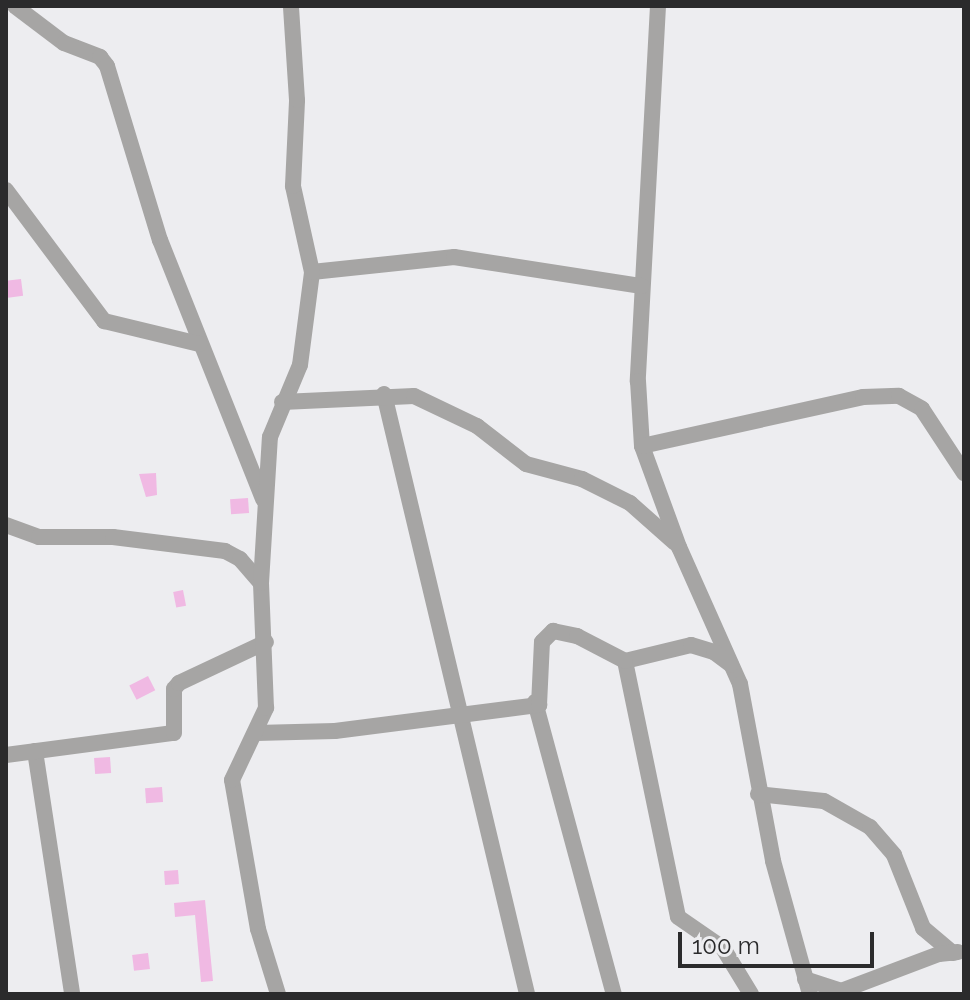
<!DOCTYPE html>
<style>
body{margin:0}
#map{position:relative;width:970px;height:1000px;overflow:hidden;background:#ededf0;font-family:Raleway,sans-serif}
div>[style]{position:absolute}
[style*='--x']{left:calc(var(--x)*1px);top:calc(var(--y)*1px);width:calc(var(--w)*1px);rotate:calc(var(--a)*1deg)}
.building>*{inset:0;background:#f0b9e3;transform-origin:0 0}
.minor>*{height:16px;margin:-8px;padding:0 8px;transform-origin:8px;border-radius:8px;background:#a6a5a4}
span{translate:-50% -50%;white-space:nowrap;text-align:center;line-height:1.15;-webkit-text-stroke:6px #ededf0;paint-order:stroke}
.frame{position:absolute;inset:0;border:8px solid #2b2b2c;pointer-events:none}
.scale{position:absolute;left:678px;top:932px;width:196px;height:36px;box-sizing:border-box;border:4px solid #2b2b2c;border-top:0;padding-left:10px;font-size:24px;line-height:28px;white-space:nowrap;color:#2b2b2c;-webkit-text-stroke:6px #ededf0;paint-order:stroke}
</style>
<div id="map">
<div class="building">
<i style="left:21px;top:279px;width:17px;height:15px;rotate:83deg"></i>
<i style="clip-path:polygon(156px 473px,157px 495px,146px 497px,139px 474px)"></i>
<i style="left:248px;top:498px;width:15px;height:18px;rotate:86deg"></i>
<i style="left:183px;top:590px;width:16px;height:10px;rotate:79deg"></i>
<i style="left:148px;top:676px;width:16px;height:21px;rotate:63deg"></i>
<i style="left:110px;top:757px;width:16px;height:16px;rotate:86deg"></i>
<i style="left:162px;top:787px;width:15px;height:17px;rotate:86deg"></i>
<i style="left:178px;top:870px;width:14px;height:14px;rotate:86deg"></i>
<i style="clip-path:polygon(205px 900px,213px 981px,201px 982px,195px 915px,175px 917px,174px 903px)"></i>
<i style="left:148px;top:953px;width:16px;height:16px;rotate:83deg"></i>
</div>
<div class="minor">
<i style="--x:15;--y:6;--w:61;--a:37.1"></i>
<i style="--x:64;--y:43;--w:39;--a:21"></i>
<i style="--x:100;--y:57;--w:11;--a:52"></i>
<i style="--x:107;--y:66;--w:182;--a:73.1"></i>
<i style="--x:160;--y:240;--w:279;--a:68.3"></i>
<i style="--x:658;--y:6;--w:376;--a:93.1"></i>
<i style="--x:638;--y:381;--w:65;--a:86.5"></i>
<i style="--x:642;--y:446;--w:108;--a:69.9"></i>
<i style="--x:679;--y:547;--w:150;--a:66"></i>
<i style="--x:740;--y:684;--w:180;--a:79.4"></i>
<i style="--x:773;--y:861;--w:138;--a:74.5"></i>
<i style="--x:6;--y:190;--w:164;--a:53.2"></i>
<i style="--x:104;--y:321;--w:98;--a:13.6"></i>
<i style="--x:312;--y:272;--w:143;--a:-6"></i>
<i style="--x:454;--y:257;--w:190;--a:8.8"></i>
<i style="--x:384;--y:394;--w:617;--a:76.59"></i>
<i style="--x:282;--y:402;--w:132;--a:-2.6"></i>
<i style="--x:414;--y:396;--w:70;--a:25.5"></i>
<i style="--x:477;--y:426;--w:62;--a:37.8"></i>
<i style="--x:526;--y:464;--w:58;--a:15"></i>
<i style="--x:582;--y:479;--w:54;--a:26.6"></i>
<i style="--x:630;--y:503;--w:60;--a:41.6"></i>
<i style="--x:642;--y:446;--w:226;--a:-12.5"></i>
<i style="--x:863;--y:397;--w:36;--a:-2"></i>
<i style="--x:899;--y:396;--w:26;--a:29"></i>
<i style="--x:922;--y:409;--w:77;--a:56.7"></i>
<i style="--x:6;--y:525;--w:35;--a:20"></i>
<i style="--x:39;--y:537;--w:74;--a:0"></i>
<i style="--x:113;--y:537;--w:113;--a:7.1"></i>
<i style="--x:225;--y:551;--w:17;--a:28"></i>
<i style="--x:240;--y:559;--w:32;--a:49"></i>
<i style="--x:625;--y:661;--w:261;--a:78.3"></i>
<i style="--x:678;--y:917;--w:55;--a:34.6"></i>
<i style="--x:723;--y:948;--w:54;--a:58.7"></i>
<i style="--x:625;--y:661;--w:68;--a:-13.6"></i>
<i style="--x:691;--y:645;--w:24;--a:17"></i>
<i style="--x:714;--y:652;--w:21;--a:37"></i>
<i style="--x:535;--y:702;--w:302;--a:74.9"></i>
<i style="--x:256;--y:733;--w:79;--a:-1.5"></i>
<i style="--x:335;--y:731;--w:206;--a:-7.3"></i>
<i style="--x:539;--y:705;--w:63;--a:-87.3"></i>
<i style="--x:542;--y:642;--w:16;--a:-45"></i>
<i style="--x:553;--y:631;--w:25;--a:12"></i>
<i style="--x:577;--y:636;--w:54;--a:27.5"></i>
<i style="--x:35;--y:751;--w:246;--a:81.3"></i>
<i style="--x:6;--y:755;--w:169;--a:-7.5"></i>
<i style="--x:174;--y:733;--w:44;--a:-90"></i>
<i style="--x:174;--y:689;--w:8;--a:-50"></i>
<i style="--x:179;--y:683;--w:96;--a:-25.2"></i>
<i style="--x:758;--y:794;--w:66;--a:6.1"></i>
<i style="--x:824;--y:801;--w:53;--a:29.5"></i>
<i style="--x:870;--y:827;--w:37;--a:49"></i>
<i style="--x:894;--y:855;--w:79;--a:68.3"></i>
<i style="--x:923;--y:928;--w:39;--a:40"></i>
<i style="--x:805;--y:979;--w:38;--a:18"></i>
<i style="--x:841;--y:991;--w:105;--a:-20.7"></i>
<i style="--x:939;--y:954;--w:19;--a:-6"></i>
<i style="--x:278;--y:994;--w:68;--a:-107.1"></i>
<i style="--x:258;--y:929;--w:151;--a:-99.9"></i>
<i style="--x:232;--y:780;--w:80;--a:-64.7"></i>
<i style="--x:266;--y:708;--w:125;--a:-92.3"></i>
<i style="--x:261;--y:583;--w:146;--a:-86.5"></i>
<i style="--x:270;--y:437;--w:78;--a:-67.4"></i>
<i style="--x:300;--y:365;--w:94;--a:-82.6"></i>
<i style="--x:312;--y:272;--w:88;--a:-102.5"></i>
<i style="--x:293;--y:186;--w:86;--a:-87.3"></i>
<i style="--x:297;--y:100;--w:94;--a:-93.7"></i>
</div>
<div class="frame"></div>
<div class="scale">100 m</div>
</div>
